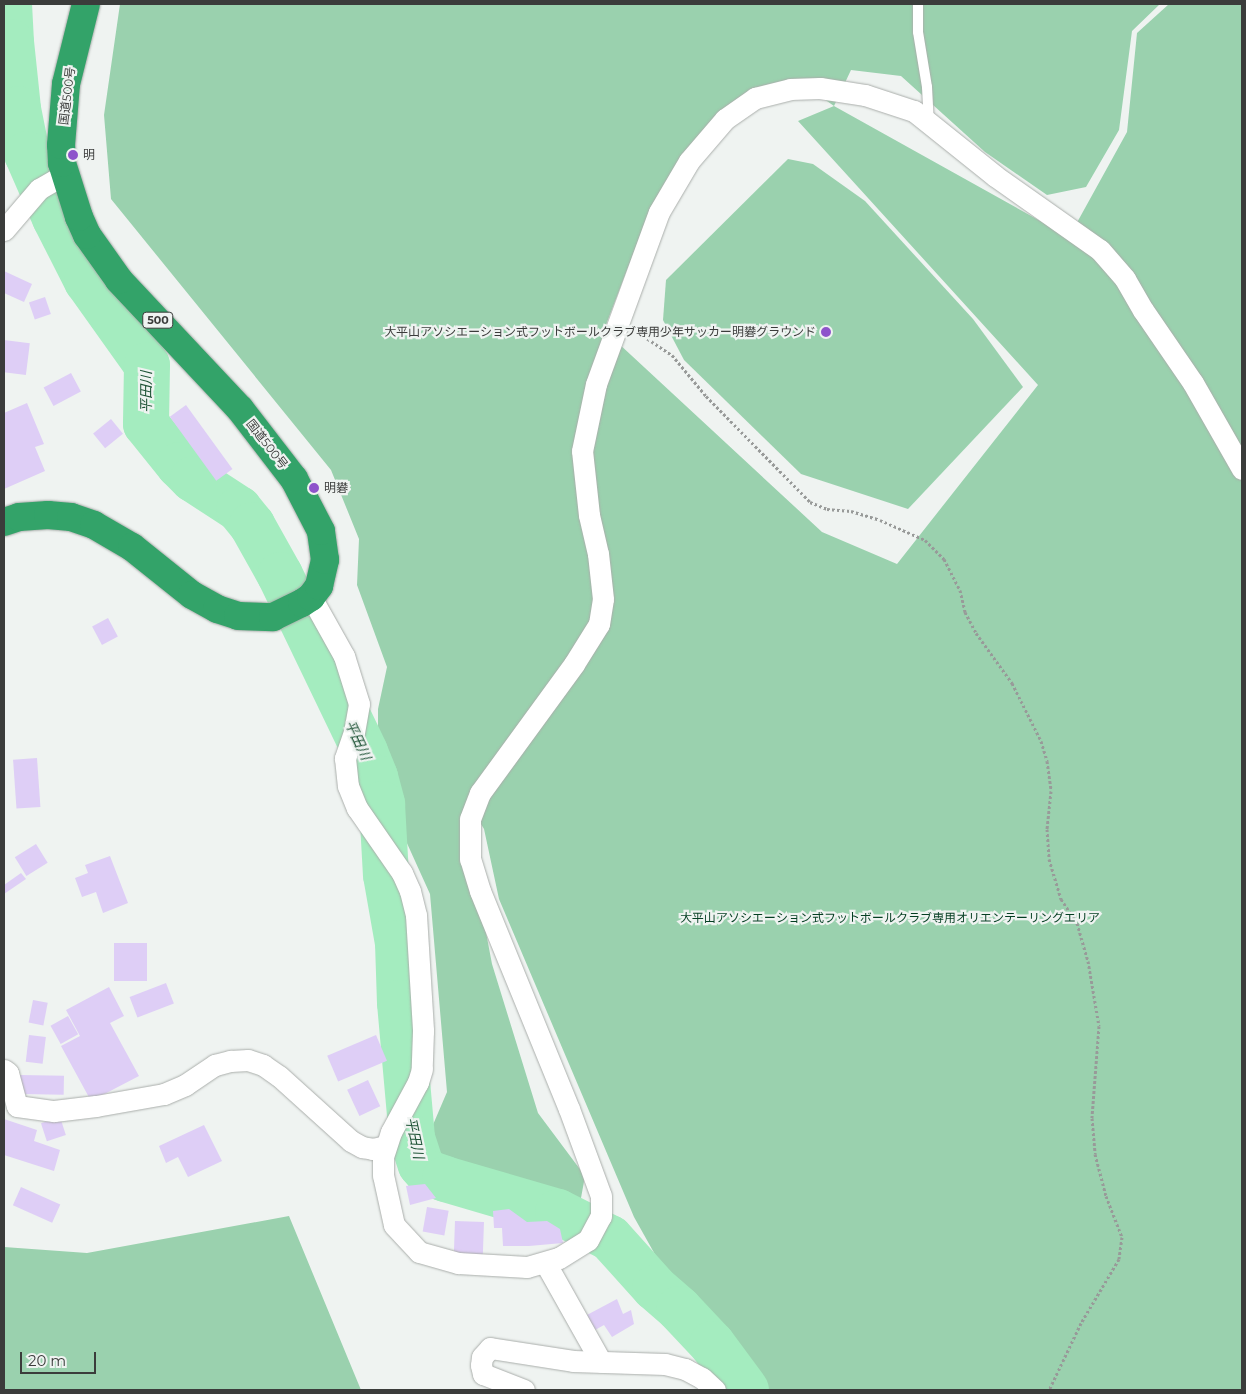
<!DOCTYPE html>
<meta charset="utf-8">
<style>
body{margin:0}
#map{position:relative;width:1246px;height:1394px;overflow:hidden;background:#eff3f1;font-family:Montserrat,"Noto Sans JP",sans-serif}
div>[style]{position:absolute}
[style*='--x']{left:calc(var(--x)*1px);top:calc(var(--y)*1px);width:calc(var(--w)*1px);rotate:calc(var(--a)*1deg)}
.green>*{inset:0;background:#9ad1ae}
.river>*{height:46px;margin:-23px;padding:0 23px;transform-origin:23px;border-radius:23px;background:#a4ecbf}
.building>*{inset:0;background:#decef6;transform-origin:0 0}
.path>*{height:3px;margin-top:-1.5px;transform-origin:0;background:repeating-linear-gradient(90deg,#989a99 0 2.5px,transparent 0 5px)}
.roads{filter:drop-shadow(0 0 1px #aaaeab) drop-shadow(0 0 1px #aaaeab)}
.lane>*{height:10px;margin:-5px;padding:0 5px;transform-origin:5px;border-radius:5px;background:#fff}
.street>*{height:21px;margin:-10.5px;padding:0 10.5px;transform-origin:10.5px;border-radius:10.5px;background:#fff}
.highway>*{height:28px;margin:-14px;padding:0 14px;transform-origin:14px;border-radius:14px;background:#33a369}
.dots>*{width:14px;height:14px;translate:-50% -50%;box-sizing:border-box;border:2px solid #eff3f1;border-radius:50%}
span{translate:-50% -50%;white-space:nowrap;text-align:center;line-height:1.15;-webkit-text-stroke:4.5px #eff3f1;paint-order:stroke}
.shield-label span{padding:1px 4px;background:#eff3f1;border:1px solid;border-radius:4px;-webkit-text-stroke-width:0}
.shield-label{font-size:11px;color:#3b3c3b;font-weight:700}
.street-label{font-size:12px;color:#3b3c3b}
.poi-label{font-size:12px;color:#3b3c3b}
.left{translate:0 -50%;text-align:left}
.right{translate:-100% -50%;text-align:right}
.park-label{font-size:12px;color:#043e22}
.water-label{font-size:14px;color:#1e5336;font-style:italic}
.frame{position:absolute;inset:0;border:5px solid #3b3c3b;pointer-events:none}
.scale{position:absolute;left:20px;top:1352px;width:76px;height:22px;box-sizing:border-box;border:2px solid #3b3c3b;border-top:0;padding-left:6px;font-size:15px;line-height:18px;white-space:nowrap;color:#3b3c3b;-webkit-text-stroke:4px #eff3f1;paint-order:stroke}
</style>
<div id="map">
<div class="green">
<i style="clip-path:polygon(evenodd,120px 4px,1160px 4px,1132px 31px,1119px 130px,1086px 187px,1047px 195px,985px 152px,901px 76px,851px 70px,834px 106px,1069px 237px,1127px 132px,1137px 33px,1169px 4px,1242px 4px,1242px 1390px,731px 1390px,634px 1217px,499px 899px,484px 829px,468px 803px,467px 832px,492px 964px,538px 1113px,585px 1176px,579px 1209px,537px 1188px,430px 1167px,429px 1134px,447px 1092px,430px 894px,396px 819px,397px 801px,378px 732px,378px 709px,387px 667px,357px 585px,359px 539px,331px 470px,111px 199px,104px 115px,120px 4px,796px 79px,834px 106px,798px 121px,1038px 385px,897px 564px,822px 532px,604px 330px,642px 231px,751px 97px,796px 79px)"></i>
<i style="clip-path:polygon(788px 159px,813px 164px,865px 201px,973px 319px,1023px 387px,908px 509px,801px 474px,684px 360px,663px 320px,666px 280px)"></i>
<i style="clip-path:polygon(289px 1216px,361px 1390px,4px 1390px,4px 1247px,87px 1253px)"></i>
</div>
<div class="river">
<i style="--x:9;--y:4;--w:38;--a:87"></i>
<i style="--x:11;--y:42;--w:67;--a:84"></i>
<i style="--x:18;--y:109;--w:46;--a:78.7"></i>
<i style="--x:27;--y:154;--w:70;--a:66.4"></i>
<i style="--x:55;--y:218;--w:71;--a:63.1"></i>
<i style="--x:87;--y:281;--w:103;--a:54.5"></i>
<i style="--x:147;--y:365;--w:59;--a:91"></i>
<i style="--x:146;--y:424;--w:53;--a:51.2"></i>
<i style="--x:179;--y:465;--w:20;--a:45"></i>
<i style="--x:193;--y:479;--w:55;--a:33.1"></i>
<i style="--x:239;--y:509;--w:21;--a:51"></i>
<i style="--x:252;--y:525;--w:57;--a:60.8"></i>
<i style="--x:280;--y:575;--w:196;--a:64.3"></i>
<i style="--x:365;--y:752;--w:27;--a:68"></i>
<i style="--x:375;--y:777;--w:28;--a:75"></i>
<i style="--x:382;--y:804;--w:71;--a:86.8"></i>
<i style="--x:386;--y:875;--w:69;--a:80"></i>
<i style="--x:398;--y:943;--w:60;--a:88.1"></i>
<i style="--x:400;--y:1003;--w:136;--a:84.9"></i>
<i style="--x:412;--y:1138;--w:28;--a:72"></i>
<i style="--x:421;--y:1165;--w:11;--a:49"></i>
<i style="--x:428;--y:1173;--w:18;--a:19"></i>
<i style="--x:445;--y:1179;--w:118;--a:16.3"></i>
<i style="--x:558;--y:1212;--w:58;--a:26.6"></i>
<i style="--x:610;--y:1238;--w:67;--a:48"></i>
<i style="--x:655;--y:1288;--w:32;--a:41"></i>
<i style="--x:679;--y:1309;--w:48;--a:46.7"></i>
<i style="--x:712;--y:1344;--w:57;--a:53.5"></i>
</div>
<div class="building">
<i style="clip-path:polygon(4px 271px,32px 284px,24px 302px,4px 293px)"></i>
<i style="left:45px;top:297px;width:18px;height:17px;rotate:71deg"></i>
<i style="left:4px;top:340px;width:26px;height:32px;rotate:7deg"></i>
<i style="left:71px;top:373px;width:21px;height:31px;rotate:62deg"></i>
<i style="clip-path:polygon(27px 403px,44px 444px,35px 447px,45px 471px,4px 489px,4px 413px)"></i>
<i style="left:186px;top:405px;width:79px;height:20px;rotate:54deg"></i>
<i style="left:111px;top:419px;width:19px;height:23px;rotate:51deg"></i>
<i style="left:108px;top:618px;width:21px;height:18px;rotate:62deg"></i>
<i style="left:37px;top:758px;width:49px;height:24px;rotate:86deg"></i>
<i style="left:36px;top:844px;width:22px;height:25px;rotate:58deg"></i>
<i style="clip-path:polygon(110px 856px,128px 903px,103px 913px,96px 892px,82px 897px,75px 878px,88px 873px,85px 865px)"></i>
<i style="clip-path:polygon(21px 873px,26px 879px,4px 894px,4px 885px)"></i>
<i style="left:114px;top:943px;width:33px;height:38px"></i>
<i style="left:166px;top:983px;width:22px;height:39px;rotate:69deg"></i>
<i style="clip-path:polygon(109px 987px,124px 1016px,110px 1023px,139px 1076px,91px 1101px,61px 1046px,80px 1036px,66px 1010px)"></i>
<i style="left:33px;top:1000px;width:15px;height:23px;rotate:11deg"></i>
<i style="left:68px;top:1016px;width:21px;height:20px;rotate:61deg"></i>
<i style="left:29px;top:1035px;width:17px;height:27px;rotate:7deg"></i>
<i style="left:376px;top:1035px;width:28px;height:53px;rotate:67deg"></i>
<i style="left:20px;top:1075px;width:44px;height:19px;rotate:1deg"></i>
<i style="left:368px;top:1080px;width:29px;height:23px;rotate:65deg"></i>
<i style="left:60px;top:1117px;width:19px;height:20px;rotate:72deg"></i>
<i style="clip-path:polygon(4px 1119px,37px 1130px,34px 1141px,60px 1150px,54px 1171px,4px 1155px)"></i>
<i style="clip-path:polygon(204px 1125px,222px 1161px,188px 1177px,178px 1157px,166px 1163px,159px 1146px)"></i>
<i style="clip-path:polygon(425px 1184px,436px 1198px,410px 1205px,406px 1186px)"></i>
<i style="left:21px;top:1187px;width:43px;height:20px;rotate:24deg"></i>
<i style="left:427px;top:1207px;width:22px;height:25px;rotate:10deg"></i>
<i style="clip-path:polygon(509px 1209px,527px 1222px,547px 1221px,560px 1229px,563px 1243px,529px 1246px,503px 1246px,502px 1228px,494px 1228px,493px 1211px)"></i>
<i style="left:455px;top:1221px;width:29px;height:33px;rotate:2deg"></i>
<i style="clip-path:polygon(617px 1299px,623px 1314px,631px 1310px,634px 1324px,612px 1337px,604px 1325px,595px 1330px,585px 1316px)"></i>
</div>
<div class="path">
<i style="--x:639;--y:333;--w:40;--a:34"></i>
<i style="--x:672;--y:355;--w:53;--a:50.3"></i>
<i style="--x:706;--y:396;--w:148;--a:45.5"></i>
<i style="--x:810;--y:502;--w:18;--a:22"></i>
<i style="--x:827;--y:509;--w:24;--a:5"></i>
<i style="--x:851;--y:511;--w:30;--a:17"></i>
<i style="--x:880;--y:520;--w:49;--a:24"></i>
<i style="--x:925;--y:540;--w:27;--a:45"></i>
<i style="--x:944;--y:559;--w:35;--a:63"></i>
<i style="--x:960;--y:590;--w:23;--a:77"></i>
<i style="--x:965;--y:612;--w:24;--a:62"></i>
<i style="--x:976;--y:633;--w:62;--a:54.2"></i>
<i style="--x:1012;--y:683;--w:65;--a:63.4"></i>
<i style="--x:1041;--y:741;--w:21;--a:73"></i>
<i style="--x:1047;--y:761;--w:30;--a:82"></i>
<i style="--x:1051;--y:791;--w:38;--a:96"></i>
<i style="--x:1047;--y:829;--w:30;--a:86"></i>
<i style="--x:1049;--y:859;--w:42;--a:73.3"></i>
<i style="--x:1061;--y:899;--w:29;--a:56"></i>
<i style="--x:1077;--y:923;--w:40;--a:74"></i>
<i style="--x:1088;--y:961;--w:66;--a:80.4"></i>
<i style="--x:1099;--y:1026;--w:92;--a:94.4"></i>
<i style="--x:1092;--y:1118;--w:36;--a:85"></i>
<i style="--x:1095;--y:1154;--w:43;--a:75.3"></i>
<i style="--x:1106;--y:1196;--w:44;--a:68.7"></i>
<i style="--x:1122;--y:1237;--w:22;--a:98"></i>
<i style="--x:1119;--y:1259;--w:74;--a:120.7"></i>
<i style="--x:1081;--y:1323;--w:74;--a:115.5"></i>
</div>
<div class="roads">
<div class="lane">
<i style="--x:918;--y:4;--w:28;--a:90"></i>
<i style="--x:918;--y:32;--w:56;--a:80.7"></i>
<i style="--x:927;--y:87;--w:35;--a:87"></i>
</div>
<div class="street">
<i style="--x:4;--y:230;--w:54;--a:-49.5"></i>
<i style="--x:39;--y:189;--w:30;--a:-30"></i>
<i style="--x:311;--y:597;--w:68;--a:60.8"></i>
<i style="--x:344;--y:656;--w:50;--a:72.6"></i>
<i style="--x:359;--y:704;--w:28;--a:100"></i>
<i style="--x:354;--y:732;--w:28;--a:109"></i>
<i style="--x:345;--y:758;--w:28;--a:84"></i>
<i style="--x:348;--y:786;--w:24;--a:68"></i>
<i style="--x:357;--y:808;--w:79;--a:55.3"></i>
<i style="--x:402;--y:873;--w:20;--a:66"></i>
<i style="--x:410;--y:891;--w:25;--a:76"></i>
<i style="--x:416;--y:915;--w:116;--a:86.5"></i>
<i style="--x:423;--y:1031;--w:38;--a:92"></i>
<i style="--x:422;--y:1069;--w:14;--a:107"></i>
<i style="--x:418;--y:1082;--w:57;--a:118.4"></i>
<i style="--x:391;--y:1132;--w:26;--a:108"></i>
<i style="--x:383;--y:1157;--w:18;--a:90"></i>
<i style="--x:383;--y:1175;--w:51;--a:77.6"></i>
<i style="--x:394;--y:1225;--w:37;--a:47"></i>
<i style="--x:419;--y:1252;--w:41;--a:15.8"></i>
<i style="--x:458;--y:1263;--w:69;--a:3.3"></i>
<i style="--x:527;--y:1267;--w:33;--a:-16"></i>
<i style="--x:559;--y:1258;--w:34;--a:-32"></i>
<i style="--x:588;--y:1240;--w:27;--a:-62"></i>
<i style="--x:601;--y:1216;--w:20;--a:-90"></i>
<i style="--x:601;--y:1196;--w:93;--a:-110.2"></i>
<i style="--x:569;--y:1109;--w:235;--a:-112.2"></i>
<i style="--x:480;--y:891;--w:34;--a:-107"></i>
<i style="--x:470;--y:859;--w:40;--a:-90"></i>
<i style="--x:470;--y:819;--w:28;--a:-69"></i>
<i style="--x:480;--y:793;--w:160;--a:-53.9"></i>
<i style="--x:574;--y:664;--w:47;--a:-58"></i>
<i style="--x:599;--y:624;--w:25;--a:-81"></i>
<i style="--x:603;--y:599;--w:45;--a:-96.3"></i>
<i style="--x:598;--y:554;--w:40;--a:-103"></i>
<i style="--x:589;--y:515;--w:64;--a:-96.2"></i>
<i style="--x:582;--y:451;--w:68;--a:-78.2"></i>
<i style="--x:596;--y:384;--w:183;--a:-69.9"></i>
<i style="--x:659;--y:212;--w:59;--a:-59.5"></i>
<i style="--x:689;--y:161;--w:55;--a:-49.4"></i>
<i style="--x:725;--y:119;--w:37;--a:-35"></i>
<i style="--x:755;--y:98;--w:36;--a:-14"></i>
<i style="--x:790;--y:89;--w:30;--a:-2"></i>
<i style="--x:820;--y:88;--w:46;--a:8.8"></i>
<i style="--x:865;--y:95;--w:52;--a:18.1"></i>
<i style="--x:914;--y:111;--w:104;--a:38.7"></i>
<i style="--x:995;--y:176;--w:128;--a:35.2"></i>
<i style="--x:1100;--y:250;--w:38;--a:49"></i>
<i style="--x:1125;--y:279;--w:36;--a:60"></i>
<i style="--x:1143;--y:310;--w:88;--a:55.6"></i>
<i style="--x:1193;--y:383;--w:99;--a:60.3"></i>
<i style="--x:4;--y:1070;--w:5;--a:37"></i>
<i style="--x:8;--y:1073;--w:34;--a:75"></i>
<i style="--x:17;--y:1106;--w:37;--a:8"></i>
<i style="--x:54;--y:1111;--w:42;--a:-6.8"></i>
<i style="--x:96;--y:1106;--w:69;--a:-10"></i>
<i style="--x:164;--y:1094;--w:23;--a:-23"></i>
<i style="--x:185;--y:1085;--w:36;--a:-34"></i>
<i style="--x:215;--y:1065;--w:16;--a:-15"></i>
<i style="--x:230;--y:1061;--w:18;--a:-3"></i>
<i style="--x:248;--y:1060;--w:16;--a:18"></i>
<i style="--x:263;--y:1065;--w:19;--a:35"></i>
<i style="--x:279;--y:1076;--w:97;--a:42.1"></i>
<i style="--x:351;--y:1141;--w:13;--a:29"></i>
<i style="--x:362;--y:1147;--w:11;--a:10"></i>
<i style="--x:373;--y:1149;--w:13;--a:-13"></i>
<i style="--x:546;--y:1264;--w:112;--a:60.7"></i>
<i style="--x:524;--y:1390;--w:44;--a:-158.7"></i>
<i style="--x:483;--y:1374;--w:9;--a:-103"></i>
<i style="--x:481;--y:1365;--w:8;--a:-83"></i>
<i style="--x:482;--y:1357;--w:12;--a:-48"></i>
<i style="--x:490;--y:1348;--w:84;--a:8.9"></i>
<i style="--x:573;--y:1361;--w:92;--a:1.9"></i>
<i style="--x:665;--y:1364;--w:21;--a:14"></i>
<i style="--x:685;--y:1369;--w:19;--a:28"></i>
<i style="--x:702;--y:1378;--w:18;--a:43"></i>
</div>
<div class="highway">
<i style="--x:4;--y:522;--w:16;--a:-18"></i>
<i style="--x:19;--y:517;--w:29;--a:-4"></i>
<i style="--x:48;--y:515;--w:23;--a:5"></i>
<i style="--x:71;--y:517;--w:24;--a:19"></i>
<i style="--x:94;--y:525;--w:44;--a:30.1"></i>
<i style="--x:132;--y:547;--w:77;--a:38.7"></i>
<i style="--x:192;--y:595;--w:29;--a:29"></i>
<i style="--x:217;--y:609;--w:22;--a:18"></i>
<i style="--x:238;--y:616;--w:35;--a:2"></i>
<i style="--x:273;--y:617;--w:32;--a:-26"></i>
<i style="--x:302;--y:603;--w:11;--a:-34"></i>
<i style="--x:311;--y:597;--w:14;--a:-54"></i>
<i style="--x:319;--y:586;--w:27;--a:-77"></i>
<i style="--x:325;--y:560;--w:29;--a:-98"></i>
<i style="--x:321;--y:531;--w:59;--a:-117.4"></i>
<i style="--x:294;--y:479;--w:88;--a:-127.6"></i>
<i style="--x:240;--y:409;--w:177;--a:-133.2"></i>
<i style="--x:119;--y:280;--w:55;--a:-125.4"></i>
<i style="--x:87;--y:235;--w:20;--a:-114"></i>
<i style="--x:79;--y:217;--w:57;--a:-107.5"></i>
<i style="--x:62;--y:163;--w:18;--a:-93"></i>
<i style="--x:61;--y:145;--w:61;--a:-85.3"></i>
<i style="--x:66;--y:84;--w:82;--a:-76"></i>
</div>
</div>
<div class="dots">
<i style="left:73px;top:155px;background:#8e54cb"></i>
<i style="left:826px;top:332px;background:#8e54cb"></i>
<i style="left:314px;top:488px;background:#8e54cb"></i>
</div>
<div class="shield-label">
<span style="left:158px;top:320px">500</span>
</div>
<div class="street-label">
<span style="left:67px;top:96px;rotate:-83deg">国道500号</span>
<span style="left:267px;top:444px;rotate:52deg">国道500号</span>
</div>
<div class="poi-label">
<span class="left" style="left:83px;top:155px">明</span>
<span class="right" style="left:816px;top:332px">大平山アソシエーション式フットボールクラブ専用少年サッカー明礬グラウンド</span>
<span class="left" style="left:324px;top:488px">明礬</span>
</div>
<div class="park-label">
<span style="left:890px;top:918px">大平山アソシエーション式フットボールクラブ専用オリエンテーリングエリア</span>
</div>
<div class="water-label">
<span style="left:146px;top:392px;rotate:-90deg">平田川</span>
<span style="left:358px;top:740px;rotate:65deg">平田川</span>
<span style="left:415px;top:1138px;rotate:78deg">平田川</span>
</div>
<div class="frame"></div>
<div class="scale">20 m</div>
</div>
